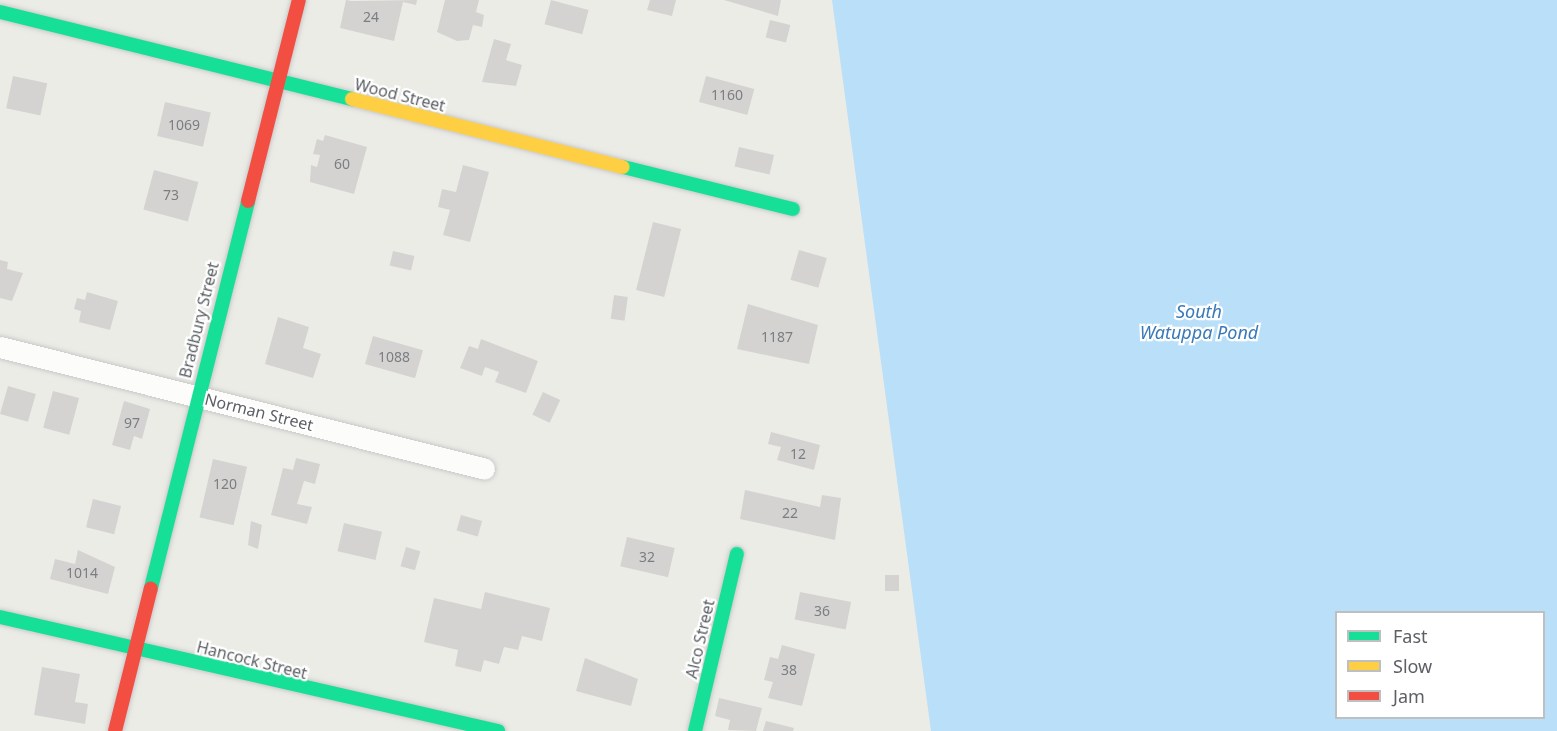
<!DOCTYPE html>
<style>
body{margin:0}
#map{position:relative;width:1557px;height:731px;overflow:hidden;background:#ecece7;font-family:"Noto Sans",sans-serif}
div>[style]{position:absolute}
[style*='--x']{left:calc(var(--x)*1px);top:calc(var(--y)*1px);width:calc(var(--w)*1px);rotate:calc(var(--a)*1deg)}
.water>*{inset:0;background:#badff8}
.building>*{inset:0;background:#d4d3d1;transform-origin:0 0}
.roads{filter:drop-shadow(0 0 2px #c9c9c9) drop-shadow(0 0 2px #c9c9c9)}
.street>*{height:21px;margin:-10.5px;padding:0 10.5px;transform-origin:10.5px;border-radius:10.5px;background:#fcfcfb}
.fast>*{height:14px;margin:-7px;padding:0 7px;transform-origin:7px;border-radius:7px;background:#16e098}
.slow>*{height:14px;margin:-7px;padding:0 7px;transform-origin:7px;border-radius:7px;background:#ffcf43}
.jam>*{height:14px;margin:-7px;padding:0 7px;transform-origin:7px;border-radius:7px;background:#f24e42}
span{translate:-50% -50%;white-space:nowrap;text-align:center;line-height:1.15;-webkit-text-stroke:4.5px #fff;paint-order:stroke}
.number-label{font-size:14px;color:#7b7e81}
.number-label span{-webkit-text-stroke-width:0}
.street-label{font-size:16px;color:#5c6065}
.water-label{font-size:18px;color:#3a79b8;font-style:italic}
.legend{position:absolute;left:1335px;top:611px;width:210px;height:108px;box-sizing:border-box;background:#fff;border:2px solid #bebfc1;margin:0;padding:8px 10px;list-style:none;font-size:18px;color:#5c6065}
.legend li{display:flex;align-items:center;gap:12px;height:30px}
.legend b{width:30px;border:2px solid #bebfc1}
</style>
<div id="map">
<div class="water">
<i style="clip-path:polygon(evenodd,832px 0,1557px 0,1557px 731px,931px 731px,832px 0,1336px 612px,1544px 612px,1544px 718px,1336px 718px,1336px 612px)"></i>
</div>
<div class="building">
<i style="clip-path:polygon(346px 0,352px 1px,417px 0,416px 5px,403px 2px,394px 41px,340px 28px)"></i>
<i style="clip-path:polygon(445px 0,479px 0,476px 12px,484px 15px,482px 27px,473px 25px,469px 40px,457px 41px,437px 32px)"></i>
<i style="left:551px;top:0;width:39px;height:25px;rotate:15deg"></i>
<i style="clip-path:polygon(650px 0,676px 0,672px 16px,647px 10px)"></i>
<i style="clip-path:polygon(724px 0,781px 0,778px 16px)"></i>
<i style="left:770px;top:20px;width:21px;height:18px;rotate:14deg"></i>
<i style="clip-path:polygon(494px 39px,511px 44px,506px 60px,522px 65px,516px 86px,482px 82px)"></i>
<i style="left:13px;top:76px;width:35px;height:33px;rotate:12deg"></i>
<i style="left:706px;top:76px;width:50px;height:27px;rotate:15deg"></i>
<i style="left:165px;top:102px;width:47px;height:35px;rotate:13deg"></i>
<i style="clip-path:polygon(325px 135px,367px 147px,354px 194px,310px 182px,311px 165px,317px 167px,320px 155px,313px 154px,317px 139px,323px 141px)"></i>
<i style="left:739px;top:147px;width:36px;height:20px;rotate:13deg"></i>
<i style="clip-path:polygon(463px 165px,489px 172px,470px 242px,443px 235px,450px 210px,438px 207px,442px 189px,456px 192px)"></i>
<i style="left:154px;top:170px;width:46px;height:41px;rotate:15deg"></i>
<i style="left:653px;top:222px;width:29px;height:70px;rotate:14deg"></i>
<i style="left:799px;top:250px;width:29px;height:31px;rotate:16deg"></i>
<i style="left:393px;top:251px;width:22px;height:15px;rotate:13deg"></i>
<i style="clip-path:polygon(0 260px,8px 262px,7px 269px,23px 273px,12px 301px,0 298px)"></i>
<i style="clip-path:polygon(87px 292px,118px 301px,110px 330px,79px 322px,81px 311px,74px 309px,77px 298px,85px 300px)"></i>
<i style="left:614px;top:295px;width:14px;height:24px;rotate:8deg"></i>
<i style="clip-path:polygon(748px 304px,818px 325px,809px 364px,737px 349px)"></i>
<i style="clip-path:polygon(278px 317px,309px 327px,303px 348px,321px 354px,313px 378px,265px 364px)"></i>
<i style="left:373px;top:336px;width:52px;height:29px;rotate:16deg"></i>
<i style="clip-path:polygon(481px 339px,538px 361px,526px 393px,495px 382px,499px 372px,485px 367px,482px 376px,460px 368px,469px 346px,478px 349px)"></i>
<i style="left:8px;top:386px;width:29px;height:29px;rotate:16deg"></i>
<i style="left:53px;top:391px;width:27px;height:38px;rotate:15deg"></i>
<i style="left:543px;top:392px;width:19px;height:25px;rotate:25deg"></i>
<i style="clip-path:polygon(124px 401px,150px 409px,142px 439px,134px 436px,130px 450px,112px 445px)"></i>
<i style="clip-path:polygon(771px 432px,820px 445px,814px 470px,777px 460px,781px 447px,768px 444px)"></i>
<i style="clip-path:polygon(296px 458px,320px 464px,315px 484px,304px 481px,297px 504px,312px 507px,307px 524px,271px 515px,283px 468px,293px 470px)"></i>
<i style="left:213px;top:459px;width:35px;height:60px;rotate:13deg"></i>
<i style="clip-path:polygon(745px 490px,820px 507px,822px 495px,841px 498px,835px 540px,740px 519px)"></i>
<i style="left:93px;top:499px;width:29px;height:29px;rotate:14deg"></i>
<i style="left:461px;top:515px;width:22px;height:16px;rotate:16deg"></i>
<i style="clip-path:polygon(251px 521px,262px 525px,258px 549px,248px 545px)"></i>
<i style="left:344px;top:523px;width:39px;height:29px;rotate:13deg"></i>
<i style="left:627px;top:537px;width:49px;height:30px;rotate:13deg"></i>
<i style="left:406px;top:547px;width:15px;height:20px;rotate:16deg"></i>
<i style="clip-path:polygon(78px 550px,115px 567px,108px 594px,50px 579px,55px 559px,75px 564px)"></i>
<i style="left:885px;top:575px;width:14px;height:16px"></i>
<i style="clip-path:polygon(485px 592px,550px 608px,542px 641px,522px 636px,518px 650px,504px 647px,499px 664px,484px 660px,481px 672px,455px 666px,458px 650px,424px 642px,434px 598px,481px 609px)"></i>
<i style="left:800px;top:592px;width:52px;height:28px;rotate:11deg"></i>
<i style="clip-path:polygon(782px 645px,815px 654px,802px 706px,768px 698px,773px 682px,764px 680px,770px 657px,778px 659px)"></i>
<i style="clip-path:polygon(585px 658px,638px 679px,631px 706px,576px 691px)"></i>
<i style="clip-path:polygon(42px 667px,80px 674px,75px 702px,88px 704px,85px 724px,34px 715px)"></i>
<i style="clip-path:polygon(719px 698px,762px 708px,756px 731px,728px 730px,730px 720px,715px 716px)"></i>
<i style="clip-path:polygon(766px 721px,794px 728px,793px 731px,763px 731px)"></i>
</div>
<div class="roads">
<div class="street">
<i style="--x:0;--y:347;--w:499;--a:14.1"></i>
</div>
<div class="fast">
<i style="--x:0;--y:12;--w:363;--a:13.9"></i>
<i style="--x:623;--y:167;--w:175;--a:13.9"></i>
<i style="--x:151;--y:588;--w:399;--a:-75.9"></i>
<i style="--x:0;--y:617;--w:511;--a:12.89"></i>
<i style="--x:695;--y:731;--w:182;--a:-76.7"></i>
</div>
<div class="slow">
<i style="--x:352;--y:99;--w:279;--a:14.1"></i>
</div>
<div class="jam">
<i style="--x:248;--y:201;--w:207;--a:-75.8"></i>
<i style="--x:115;--y:731;--w:147;--a:-75.9"></i>
</div>
</div>
<div class="number-label">
<span style="left:371px;top:17px">24</span>
<span style="left:727px;top:95px">1160</span>
<span style="left:184px;top:125px">1069</span>
<span style="left:342px;top:164px">60</span>
<span style="left:171px;top:195px">73</span>
<span style="left:777px;top:337px">1187</span>
<span style="left:394px;top:357px">1088</span>
<span style="left:132px;top:423px">97</span>
<span style="left:798px;top:454px">12</span>
<span style="left:225px;top:484px">120</span>
<span style="left:790px;top:513px">22</span>
<span style="left:647px;top:557px">32</span>
<span style="left:82px;top:573px">1014</span>
<span style="left:822px;top:611px">36</span>
<span style="left:789px;top:670px">38</span>
</div>
<div class="street-label">
<span style="left:400px;top:95px;rotate:14deg">Wood Street</span>
<span style="left:199px;top:320px;rotate:-76deg">Bradbury Street</span>
<span style="left:259px;top:412px;rotate:14deg">Norman Street</span>
<span style="left:700px;top:639px;rotate:-77deg">Alco Street</span>
<span style="left:252px;top:660px;rotate:14deg">Hancock Street</span>
</div>
<div class="water-label">
<span style="left:1199px;top:322px">South<br>Watuppa Pond</span>
</div>
<ul class="legend">
<li><b style="height:8px;background:#16e098"></b>Fast</li>
<li><b style="height:8px;background:#ffcf43"></b>Slow</li>
<li><b style="height:8px;background:#f24e42"></b>Jam</li>
</ul>
</div>
